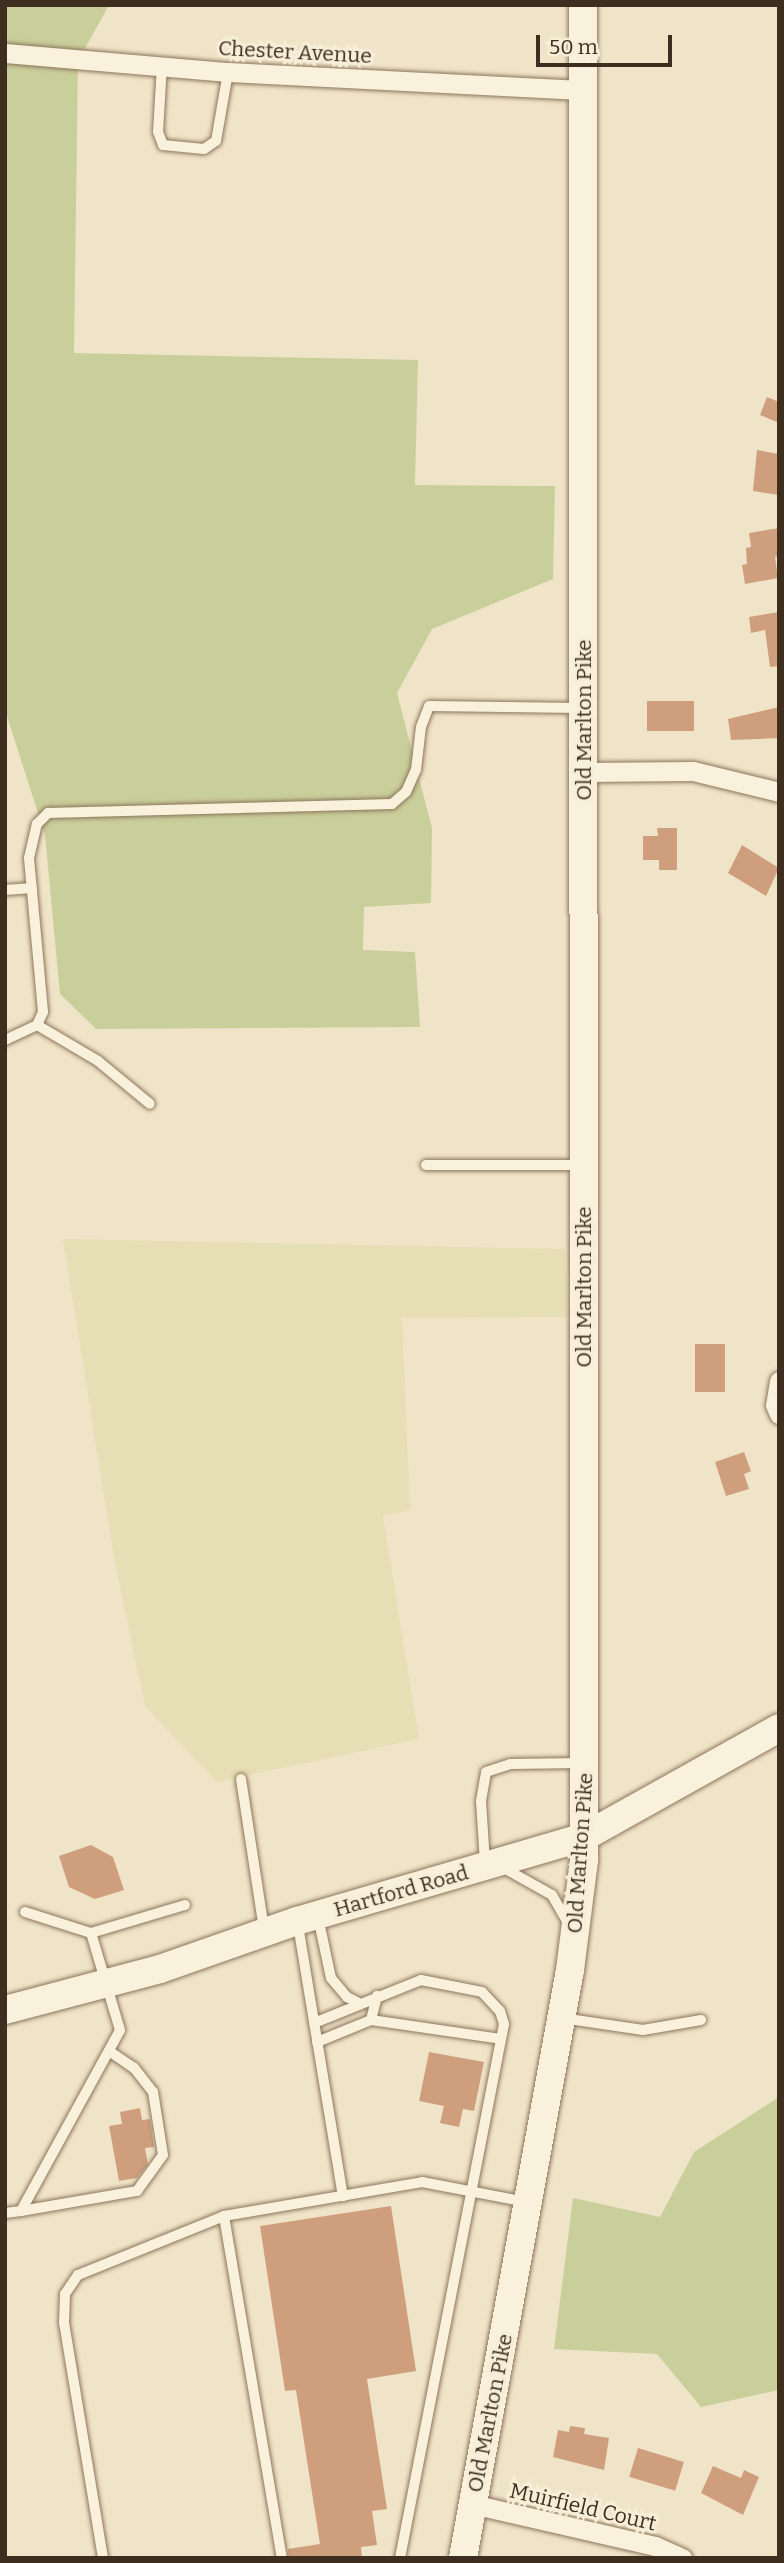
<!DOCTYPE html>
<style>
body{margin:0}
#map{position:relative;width:784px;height:2563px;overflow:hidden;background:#f0e4c8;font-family:Bitter,serif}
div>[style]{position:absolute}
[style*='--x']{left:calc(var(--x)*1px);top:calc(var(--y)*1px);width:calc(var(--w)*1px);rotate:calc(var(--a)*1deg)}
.farmland>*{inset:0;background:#e6deb5}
.green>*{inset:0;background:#c9cf9b}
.building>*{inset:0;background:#cf9f7d;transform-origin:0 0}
.roads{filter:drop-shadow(0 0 2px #8d765c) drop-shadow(0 0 2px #8d765c)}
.lane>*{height:10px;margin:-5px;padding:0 5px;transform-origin:5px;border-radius:5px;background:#faf1dc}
.street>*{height:19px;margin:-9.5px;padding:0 9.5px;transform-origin:9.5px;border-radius:9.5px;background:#faf1dc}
.secondary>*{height:28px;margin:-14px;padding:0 14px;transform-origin:14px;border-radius:14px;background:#faf1dc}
span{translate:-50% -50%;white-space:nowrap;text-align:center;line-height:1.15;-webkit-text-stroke:6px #f7eed8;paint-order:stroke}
.street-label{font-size:21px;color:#3d2e20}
.frame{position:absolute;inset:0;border:7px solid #3d2e20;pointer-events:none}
.scale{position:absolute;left:536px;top:35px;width:136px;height:32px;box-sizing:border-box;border:4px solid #3d2e20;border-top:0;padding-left:9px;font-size:21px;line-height:24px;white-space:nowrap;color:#3d2e20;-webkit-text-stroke:5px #f7eed8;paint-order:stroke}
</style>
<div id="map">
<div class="farmland">
<i style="clip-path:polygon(63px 1239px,565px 1249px,567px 1317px,402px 1318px,410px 1510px,383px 1516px,419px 1739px,217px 1782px,145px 1706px,114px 1558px)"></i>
</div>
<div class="green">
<i style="clip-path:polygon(5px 5px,109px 5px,78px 61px,74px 353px,418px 360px,415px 485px,555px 486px,553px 579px,432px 629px,397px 693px,432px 828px,431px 903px,364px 907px,363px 950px,415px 952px,420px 1027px,96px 1029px,60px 994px,45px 835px,5px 710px)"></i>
<i style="clip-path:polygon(779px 2097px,779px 2390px,701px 2407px,657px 2354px,554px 2349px,573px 2198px,660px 2217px,694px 2152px)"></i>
</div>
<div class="building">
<i style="clip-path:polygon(767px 397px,779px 402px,779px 423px,760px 415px)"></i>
<i style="clip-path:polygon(757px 450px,779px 454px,779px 495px,753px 491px)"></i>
<i style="clip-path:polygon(779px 528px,779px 556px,775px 557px,778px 578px,745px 584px,742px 565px,747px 564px,746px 548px,751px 547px,749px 533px)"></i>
<i style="clip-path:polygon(779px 612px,779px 666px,770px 667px,765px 630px,751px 633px,749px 617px)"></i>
<i style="left:694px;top:701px;width:30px;height:47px;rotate:90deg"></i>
<i style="clip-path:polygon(779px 707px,779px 738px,731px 740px,728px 719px)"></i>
<i style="clip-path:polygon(657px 828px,677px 828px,677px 870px,659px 870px,659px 860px,643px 860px,643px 836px,658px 836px)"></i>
<i style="clip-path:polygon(742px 845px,779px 868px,766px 896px,728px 873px)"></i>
<i style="left:725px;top:1344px;width:48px;height:30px;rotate:90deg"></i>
<i style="clip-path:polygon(744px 1452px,751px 1471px,744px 1474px,749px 1489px,726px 1496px,715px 1462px)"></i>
<i style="clip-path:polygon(91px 1845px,113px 1857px,124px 1890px,95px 1899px,69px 1887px,59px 1856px)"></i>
<i style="clip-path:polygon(429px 2052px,484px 2062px,474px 2111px,463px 2109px,459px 2127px,440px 2123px,444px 2106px,419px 2101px)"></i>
<i style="clip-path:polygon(140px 2108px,142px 2120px,150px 2119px,154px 2147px,145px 2148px,148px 2164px,137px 2178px,119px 2181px,109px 2126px,122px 2124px,120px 2112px)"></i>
<i style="clip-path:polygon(391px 2206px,416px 2371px,367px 2379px,387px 2509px,372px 2511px,377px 2545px,361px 2547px,362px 2558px,289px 2558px,288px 2549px,320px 2544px,296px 2390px,285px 2391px,260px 2226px)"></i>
<i style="clip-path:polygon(570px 2426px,585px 2428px,584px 2434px,609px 2438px,604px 2470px,553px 2457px,558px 2430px,569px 2432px)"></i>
<i style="left:638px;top:2448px;width:48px;height:30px;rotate:17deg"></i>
<i style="clip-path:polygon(713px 2466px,741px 2478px,744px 2470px,759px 2477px,743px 2515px,701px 2493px)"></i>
</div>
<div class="roads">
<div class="lane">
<i style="--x:162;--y:65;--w:67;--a:93.4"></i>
<i style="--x:158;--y:132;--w:14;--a:69"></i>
<i style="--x:163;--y:145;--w:41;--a:5.6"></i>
<i style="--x:204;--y:149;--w:14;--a:-34"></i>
<i style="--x:216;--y:141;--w:70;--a:-80.1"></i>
<i style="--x:5;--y:890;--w:27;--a:-4"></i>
<i style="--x:37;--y:1025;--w:71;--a:30.5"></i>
<i style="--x:98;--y:1061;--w:67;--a:39.6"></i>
<i style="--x:5;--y:1040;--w:35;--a:-25"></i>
<i style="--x:37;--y:1025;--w:14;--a:-65"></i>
<i style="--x:43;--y:1012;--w:155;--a:-95.2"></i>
<i style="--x:29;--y:858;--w:35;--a:-77"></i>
<i style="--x:37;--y:824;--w:16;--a:-45"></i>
<i style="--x:48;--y:813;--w:344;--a:-1.5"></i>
<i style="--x:392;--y:804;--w:18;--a:-41"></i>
<i style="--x:406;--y:792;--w:24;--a:-66"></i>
<i style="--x:416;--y:770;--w:43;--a:-83.4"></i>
<i style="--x:421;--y:727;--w:22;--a:-69"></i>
<i style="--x:429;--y:706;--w:151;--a:0.8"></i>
<i style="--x:426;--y:1165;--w:154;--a:0"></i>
<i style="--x:241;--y:1779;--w:153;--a:81.3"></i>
<i style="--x:485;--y:1863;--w:62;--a:-93.7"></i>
<i style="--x:481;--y:1801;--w:29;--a:-80"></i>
<i style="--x:486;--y:1772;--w:25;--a:-18"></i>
<i style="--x:510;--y:1764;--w:71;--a:-0.8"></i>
<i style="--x:502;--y:1867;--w:57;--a:29.2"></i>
<i style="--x:552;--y:1895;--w:34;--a:60"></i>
<i style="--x:25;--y:1912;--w:69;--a:17.7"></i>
<i style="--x:91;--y:1933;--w:98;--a:-16.6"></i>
<i style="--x:318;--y:1917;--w:62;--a:78"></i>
<i style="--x:331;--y:1978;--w:25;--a:50"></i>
<i style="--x:347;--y:1997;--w:13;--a:27"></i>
<i style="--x:298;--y:1925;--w:275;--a:80.6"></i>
<i style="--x:562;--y:2018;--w:82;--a:8.4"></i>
<i style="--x:643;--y:2030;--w:59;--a:-9.8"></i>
<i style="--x:371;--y:2020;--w:25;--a:-76"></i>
<i style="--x:314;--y:2023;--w:115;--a:-21.9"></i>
<i style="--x:421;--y:1980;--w:62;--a:11.1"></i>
<i style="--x:482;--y:1992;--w:26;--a:47"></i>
<i style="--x:500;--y:2011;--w:14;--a:73"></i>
<i style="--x:504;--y:2024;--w:544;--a:101.02"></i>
<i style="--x:317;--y:2042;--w:58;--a:-22.2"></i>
<i style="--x:371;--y:2020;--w:131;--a:8.3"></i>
<i style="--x:21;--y:2211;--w:118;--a:-9.8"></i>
<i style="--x:137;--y:2191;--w:44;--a:-54.2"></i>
<i style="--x:163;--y:2155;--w:64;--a:-99"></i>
<i style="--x:153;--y:2092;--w:31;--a:-128"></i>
<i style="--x:134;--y:2068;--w:30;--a:-146"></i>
<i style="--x:5;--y:2213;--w:16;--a:-7"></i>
<i style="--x:21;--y:2211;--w:206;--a:-61.3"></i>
<i style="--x:120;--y:2030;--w:101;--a:-106.6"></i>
<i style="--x:224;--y:2216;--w:201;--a:-9.7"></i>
<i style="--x:422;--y:2182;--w:107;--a:10.8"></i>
<i style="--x:103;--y:2558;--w:238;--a:-99.4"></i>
<i style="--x:64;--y:2323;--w:29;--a:-88"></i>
<i style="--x:65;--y:2294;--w:23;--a:-56"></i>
<i style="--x:78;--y:2275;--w:157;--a:-22"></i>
<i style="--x:224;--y:2216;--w:347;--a:80.4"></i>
</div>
<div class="street">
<i style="--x:5;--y:53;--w:224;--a:4.9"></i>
<i style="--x:228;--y:72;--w:354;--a:2.9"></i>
<i style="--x:584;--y:772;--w:109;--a:-0.5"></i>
<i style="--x:693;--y:771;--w:89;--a:13.7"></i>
<i style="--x:779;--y:1381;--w:24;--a:99"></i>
<i style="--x:775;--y:1405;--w:10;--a:66"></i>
<i style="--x:472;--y:2504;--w:188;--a:12.9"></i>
<i style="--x:655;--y:2546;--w:30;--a:24"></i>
</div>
<div class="secondary">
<i style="--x:5;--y:2010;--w:160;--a:-14.8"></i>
<i style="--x:160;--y:1969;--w:145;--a:-19.3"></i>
<i style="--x:297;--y:1921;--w:299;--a:-16.3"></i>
<i style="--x:584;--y:1837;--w:223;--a:-29.2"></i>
<i style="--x:463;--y:2558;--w:598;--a:-79.69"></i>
<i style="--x:570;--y:1970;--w:111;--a:-82.7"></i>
<i style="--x:584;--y:1860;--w:1855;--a:-90.03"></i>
</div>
</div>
<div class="street-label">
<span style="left:295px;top:52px;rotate:3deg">Chester Avenue</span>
<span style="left:584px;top:720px;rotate:-90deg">Old Marlton Pike</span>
<span style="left:584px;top:1287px;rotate:-90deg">Old Marlton Pike</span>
<span style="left:580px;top:1853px;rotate:-86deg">Old Marlton Pike</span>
<span style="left:401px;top:1891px;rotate:-16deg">Hartford Road</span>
<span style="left:490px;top:2413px;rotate:-79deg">Old Marlton Pike</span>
<span style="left:583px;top:2507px;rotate:13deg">Muirfield Court</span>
</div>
<div class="frame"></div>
<div class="scale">50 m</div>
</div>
